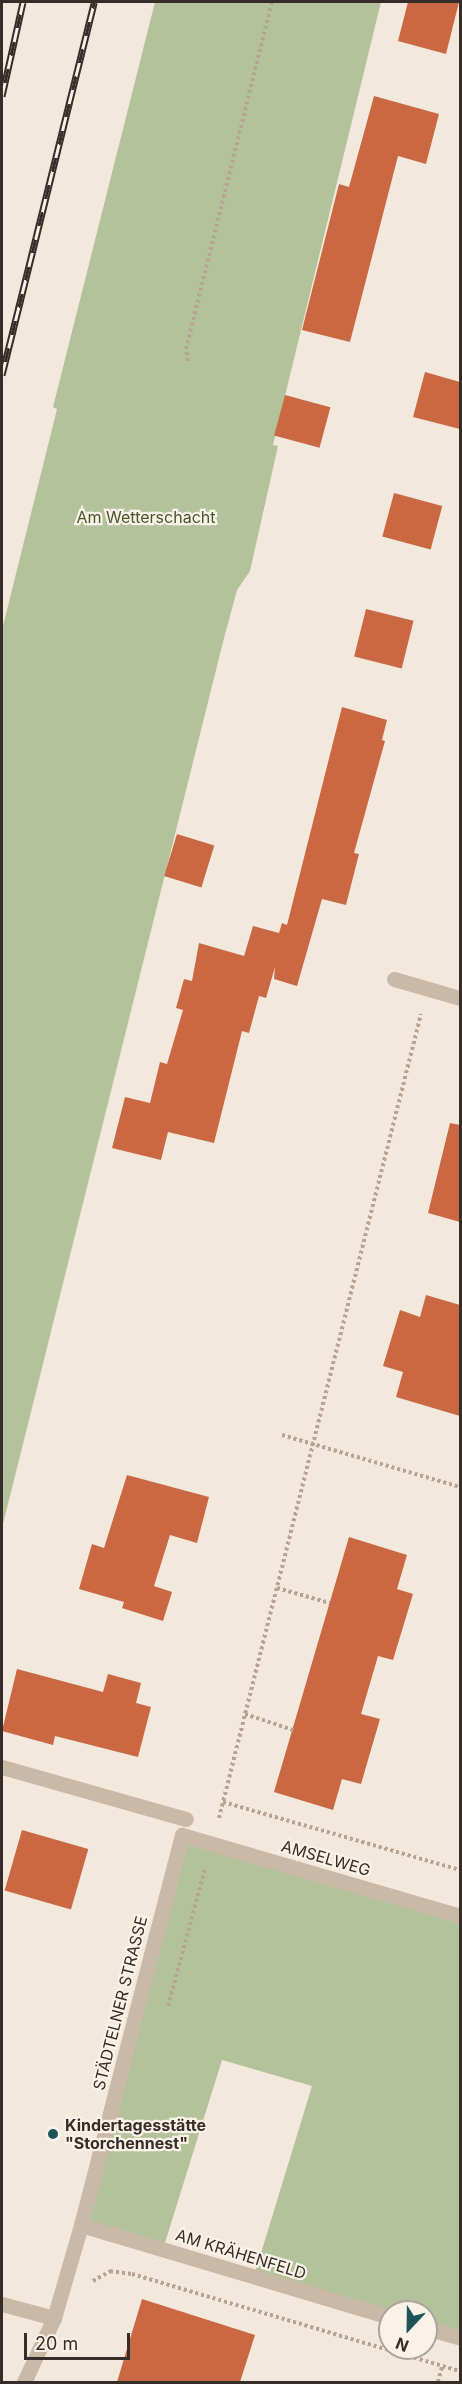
<!DOCTYPE html>
<meta charset="utf-8">
<style>
body{margin:0}
#map{position:relative;width:462px;height:2384px;overflow:hidden;background:#f3e8dc;font-family:Inter,sans-serif}
div>[style]{position:absolute}
[style*='--x']{left:calc(var(--x)*1px);top:calc(var(--y)*1px);width:calc(var(--w)*1px);rotate:calc(var(--a)*1deg)}
.green>*{inset:0;background:#b4c29b}
.building>*{inset:0;background:#c96843;transform-origin:0 0}
.path>*{height:4px;margin-top:-2px;transform-origin:0;background:repeating-linear-gradient(90deg,#b7a391 0 3px,transparent 0 6px)}
.minor>*{height:15px;margin:-7.5px;padding:0 7.5px;transform-origin:7.5px;border-radius:7.5px;background:#cbb9a7}
.rail>*{height:7px;margin-top:-3.5px;transform-origin:0;background:repeating-linear-gradient(90deg,#faf2e8 0 14px,#372d28 0 28px);box-sizing:border-box;border-block:2px solid #372d28}
.dots>*{width:16px;height:16px;translate:-50% -50%;box-sizing:border-box;border:3px solid #faf2e8;border-radius:50%}
span{translate:-50% -50%;white-space:nowrap;text-align:center;line-height:1.15;-webkit-text-stroke:4.5px #faf2e8;paint-order:stroke}
.park-label{font-size:16px;color:#45562b}
.street-label{font-size:16px;color:#372d28}
.poi-label{font-size:16px;color:#372d28;font-weight:700}
.left{translate:0 -50%;text-align:left}
.frame{position:absolute;inset:0;border:3px solid #372d28;pointer-events:none}
.north{position:absolute;left:378px;top:2300px;width:60px;height:60px;box-sizing:border-box;background:#faf2e8;border:2px solid #aca39b;border-radius:50%;rotate:202deg;font-size:16px;font-weight:700;line-height:24px;text-align:center;color:#372d28}
.north::after{content:'';display:block;margin:auto;width:21px;height:27px;background:#1c545a;clip-path:polygon(50% 0,100% 100%,50% 72%,0 100%)}
.scale{position:absolute;left:24px;top:2333px;width:106px;height:27px;box-sizing:border-box;border:3px solid #372d28;border-top:0;padding-left:8px;font-size:18px;line-height:21px;white-space:nowrap;color:#372d28;-webkit-text-stroke:4px #faf2e8;paint-order:stroke}
</style>
<div id="map">
<div class="green">
<i style="clip-path:polygon(155px 2px,381px 2px,273px 445px,278px 446px,250px 571px,237px 590px,223px 642px,2px 1528px,2px 630px,57px 409px,53px 407px)"></i>
<i style="clip-path:polygon(182px 1835px,460px 1916px,460px 2338px,426px 2328px,426px 2312px,390px 2312px,254px 2276px,312px 2086px,222px 2060px,163px 2249px,81px 2225px)"></i>
</div>
<div class="building">
<i style="clip-path:polygon(408px 2px,459px 2px,446px 54px,398px 41px)"></i>
<i style="clip-path:polygon(374px 96px,439px 114px,426px 164px,398px 156px,350px 342px,302px 330px,339px 184px,349px 187px)"></i>
<i style="clip-path:polygon(425px 372px,460px 382px,460px 429px,413px 417px)"></i>
<i style="left:285px;top:395px;width:47px;height:42px;rotate:15deg"></i>
<i style="left:394px;top:493px;width:50px;height:45px;rotate:15deg"></i>
<i style="left:366px;top:609px;width:49px;height:49px;rotate:14deg"></i>
<i style="clip-path:polygon(342px 707px,387px 720px,382px 740px,385px 741px,354px 853px,359px 854px,346px 905px,322px 899px,297px 986px,274px 979px,275px 967px,266px 998px,259px 996px,249px 1033px,242px 1031px,214px 1143px,168px 1132px,161px 1160px,112px 1148px,125px 1097px,150px 1103px,160px 1062px,167px 1064px,183px 1010px,176px 1008px,184px 979px,192px 981px,199px 943px,244px 956px,253px 926px,279px 933px,282px 923px,287px 925px)"></i>
<i style="left:177px;top:834px;width:39px;height:44px;rotate:17deg"></i>
<i style="clip-path:polygon(450px 1123px,460px 1125px,460px 1222px,428px 1213px)"></i>
<i style="clip-path:polygon(426px 1295px,460px 1305px,460px 1416px,396px 1397px,403px 1372px,383px 1366px,400px 1310px,420px 1317px)"></i>
<i style="clip-path:polygon(127px 1475px,209px 1497px,197px 1543px,170px 1535px,154px 1586px,172px 1592px,163px 1621px,122px 1608px,124px 1602px,79px 1589px,92px 1544px,104px 1548px)"></i>
<i style="clip-path:polygon(349px 1537px,407px 1555px,397px 1589px,413px 1594px,393px 1660px,378px 1656px,361px 1714px,380px 1719px,361px 1784px,342px 1779px,333px 1810px,274px 1792px)"></i>
<i style="clip-path:polygon(17px 1669px,103px 1692px,108px 1674px,141px 1683px,136px 1703px,151px 1707px,138px 1757px,55px 1736px,53px 1745px,2px 1731px)"></i>
<i style="left:22px;top:1830px;width:69px;height:63px;rotate:16deg"></i>
<i style="clip-path:polygon(142px 2299px,255px 2335px,240px 2382px,117px 2382px)"></i>
</div>
<div class="path">
<i style="--x:188;--y:361;--w:12;--a:-99"></i>
<i style="--x:186;--y:349;--w:357;--a:-76.1"></i>
<i style="--x:282;--y:1435;--w:185;--a:16.3"></i>
<i style="--x:277;--y:1588;--w:55;--a:15.8"></i>
<i style="--x:245;--y:1714;--w:51;--a:18.4"></i>
<i style="--x:223;--y:1802;--w:247;--a:16"></i>
<i style="--x:219;--y:1818;--w:829;--a:-75.9"></i>
<i style="--x:168;--y:2006;--w:142;--a:-74.9"></i>
<i style="--x:93;--y:2281;--w:20;--a:-30"></i>
<i style="--x:110;--y:2271;--w:22;--a:8"></i>
<i style="--x:132;--y:2274;--w:342;--a:16.5"></i>
<i style="--x:438;--y:2382;--w:16;--a:-75"></i>
</div>
<div class="minor">
<i style="--x:394;--y:979;--w:69;--a:16.1"></i>
<i style="--x:2;--y:1767;--w:191;--a:15.8"></i>
<i style="--x:81;--y:2225;--w:322;--a:16.6"></i>
<i style="--x:2;--y:2304;--w:54;--a:15.1"></i>
<i style="--x:426;--y:2328;--w:35;--a:16"></i>
<i style="--x:24;--y:2382;--w:71;--a:-64.9"></i>
<i style="--x:54;--y:2318;--w:97;--a:-73.8"></i>
<i style="--x:81;--y:2225;--w:403;--a:-75.5"></i>
<i style="--x:182;--y:1835;--w:290;--a:16.2"></i>
</div>
<div class="rail">
<i style="--x:2;--y:96;--w:96;--a:-77.4"></i>
<i style="--x:2;--y:375;--w:384;--a:-76.1"></i>
</div>
<div class="dots">
<i style="left:53px;top:2134px;background:#1c545a"></i>
</div>
<div class="park-label">
<span style="left:146px;top:517px">Am Wetterschacht</span>
</div>
<div class="street-label">
<span style="left:326px;top:1858px;rotate:16deg">AMSELWEG</span>
<span style="left:120px;top:2003px;rotate:-76deg">STÄDTELNER STRASSE</span>
<span style="left:241px;top:2254px;rotate:17deg">AM KRÄHENFELD</span>
</div>
<div class="poi-label">
<span class="left" style="left:65px;top:2134px">Kindertagesstätte<br>"Storchennest"</span>
</div>
<div class="frame"></div>
<div class="north">N</div>
<div class="scale">20 m</div>
</div>
